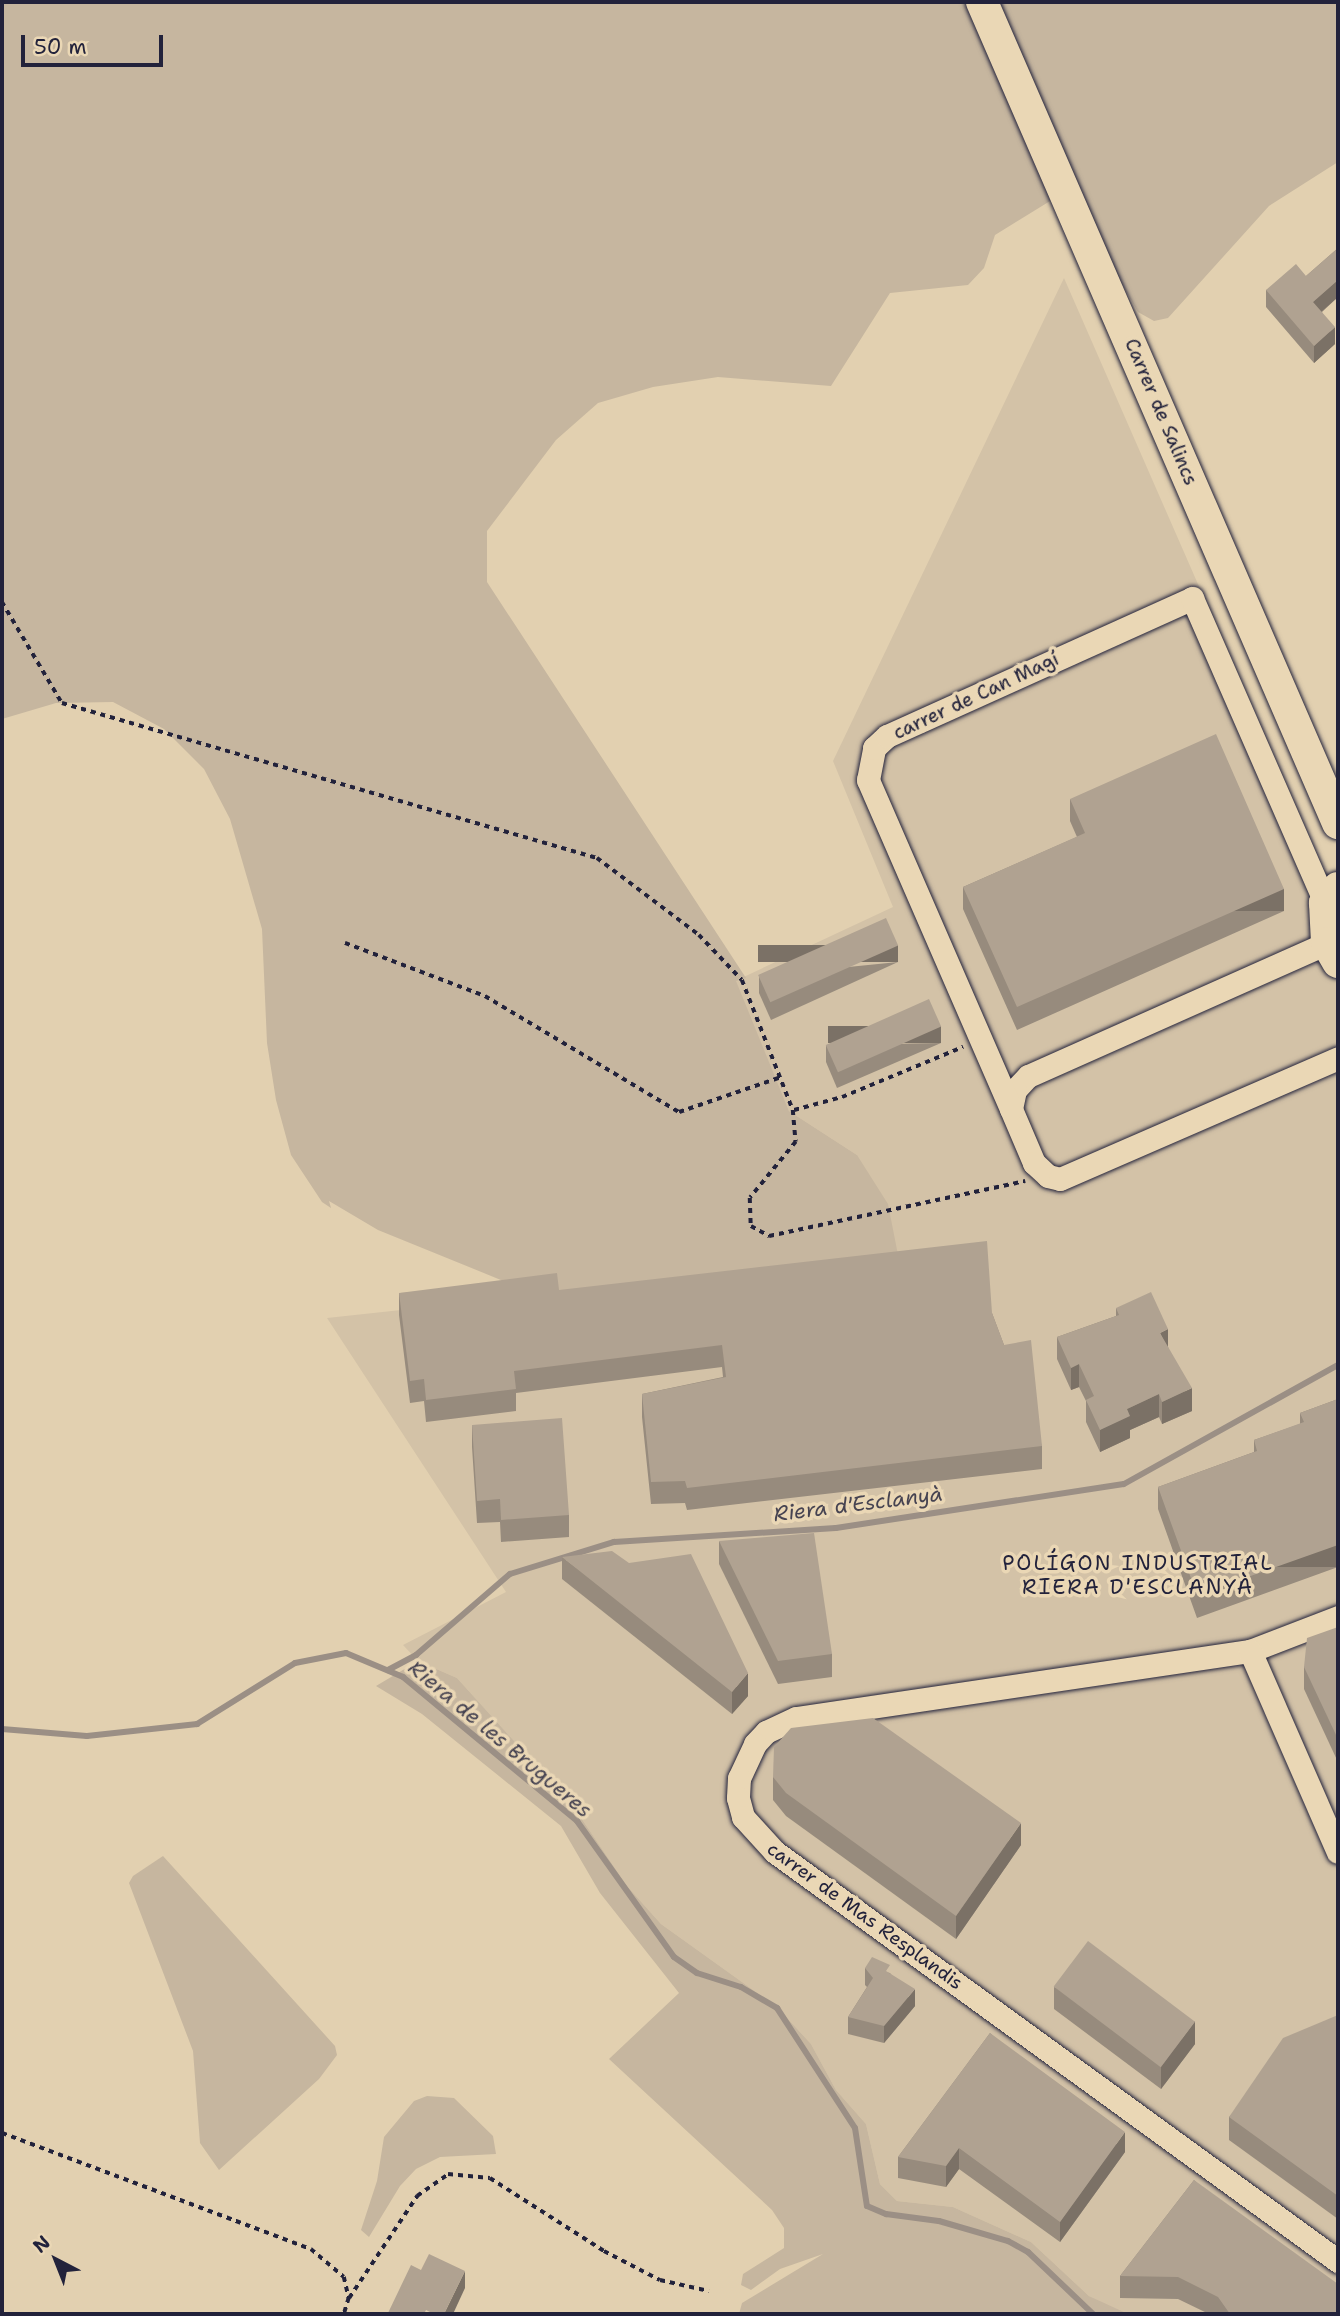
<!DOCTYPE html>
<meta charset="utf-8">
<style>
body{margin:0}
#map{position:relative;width:1340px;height:2316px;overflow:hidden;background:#e2d0b0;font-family:"Shantell Sans",sans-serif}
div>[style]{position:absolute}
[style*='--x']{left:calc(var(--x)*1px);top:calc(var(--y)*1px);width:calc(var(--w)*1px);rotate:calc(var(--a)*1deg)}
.built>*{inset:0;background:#d3c2a7}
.green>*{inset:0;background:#c6b69f}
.stream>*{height:6px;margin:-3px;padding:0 3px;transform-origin:3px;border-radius:3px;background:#9b8f85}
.path>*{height:3.5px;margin-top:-1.75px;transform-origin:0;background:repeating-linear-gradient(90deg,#22223b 0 5px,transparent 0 10px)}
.roads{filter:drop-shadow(0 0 2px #22223b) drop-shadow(0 0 2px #22223b)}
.minor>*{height:23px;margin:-11.5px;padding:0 11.5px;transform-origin:11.5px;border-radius:11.5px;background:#ead7b5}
.secondary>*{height:32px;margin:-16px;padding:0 16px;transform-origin:16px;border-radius:16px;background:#ead7b5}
.wall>*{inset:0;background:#978b7d}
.shaded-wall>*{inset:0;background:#7b7166;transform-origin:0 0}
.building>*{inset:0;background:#b0a291;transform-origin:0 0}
span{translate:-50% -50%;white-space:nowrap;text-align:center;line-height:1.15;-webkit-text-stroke:7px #ead7b5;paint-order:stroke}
.street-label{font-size:19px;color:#22223b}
.water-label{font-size:21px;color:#464351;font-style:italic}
.neighbourhood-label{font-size:21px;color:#22223b;letter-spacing:2px}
.frame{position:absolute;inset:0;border:4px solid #22223b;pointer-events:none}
.north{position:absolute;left:21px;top:2225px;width:70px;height:70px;-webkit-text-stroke:5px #ead7b5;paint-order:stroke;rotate:318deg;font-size:19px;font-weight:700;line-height:28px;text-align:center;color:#22223b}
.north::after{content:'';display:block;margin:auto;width:24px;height:32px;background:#22223b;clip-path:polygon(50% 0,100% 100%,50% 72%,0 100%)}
.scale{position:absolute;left:21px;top:35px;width:142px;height:32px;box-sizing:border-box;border:4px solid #22223b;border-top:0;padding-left:9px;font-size:21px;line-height:24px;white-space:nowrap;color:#22223b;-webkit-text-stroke:5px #ead7b5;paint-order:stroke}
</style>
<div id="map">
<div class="built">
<i style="clip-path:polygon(1064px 278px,1338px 904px,1338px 2314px,1120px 2312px,1089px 2296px,1031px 2242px,953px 2207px,897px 2201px,880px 2184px,866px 2124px,836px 2090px,811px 2044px,777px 2007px,661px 1924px,627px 1886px,573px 1806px,457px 1678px,418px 1661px,403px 1645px,506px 1592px,327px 1318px,643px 1284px,857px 1155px,789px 1111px,735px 981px,893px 907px,833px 761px)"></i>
</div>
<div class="green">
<i style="clip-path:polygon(2px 2px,1338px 2px,1338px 162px,1269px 206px,1168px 318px,1154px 321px,1138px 312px,1068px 190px,995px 235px,984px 268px,968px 285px,890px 293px,831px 386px,718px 377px,653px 387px,598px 403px,556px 440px,487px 531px,487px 582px,746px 978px,736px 981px,789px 1111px,857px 1155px,888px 1204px,899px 1260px,538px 1295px,378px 1230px,329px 1201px,331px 1208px,322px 1202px,291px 1155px,276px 1100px,267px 1043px,262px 929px,230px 819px,204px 769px,164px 729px,113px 702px,56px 703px,2px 719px)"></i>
<i style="clip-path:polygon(418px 1661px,457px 1678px,573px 1806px,627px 1886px,661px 1924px,777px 2007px,811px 2044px,836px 2090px,866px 2124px,880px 2184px,897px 2201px,953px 2207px,1031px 2242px,1089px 2296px,1128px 2314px,739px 2314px,742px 2303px,823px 2254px,780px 2269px,751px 2290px,741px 2285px,743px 2274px,784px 2248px,784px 2228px,772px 2210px,609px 2059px,679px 1993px,600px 1893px,561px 1826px,422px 1714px,376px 1686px)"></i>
<i style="clip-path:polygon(163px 1856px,335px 2046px,337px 2055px,319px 2079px,219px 2170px,200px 2143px,193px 2051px,129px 1883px,133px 1876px)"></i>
<i style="clip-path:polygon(427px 2096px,454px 2098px,493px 2136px,496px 2154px,440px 2157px,416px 2169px,400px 2186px,369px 2237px,361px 2230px,377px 2181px,384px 2137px,414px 2101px)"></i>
</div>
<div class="stream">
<i style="--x:388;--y:1670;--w:32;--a:-28"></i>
<i style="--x:416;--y:1655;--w:124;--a:-40.8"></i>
<i style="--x:510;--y:1574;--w:109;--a:-17.1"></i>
<i style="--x:614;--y:1542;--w:222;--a:-3.6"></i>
<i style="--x:836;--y:1528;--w:291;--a:-8.7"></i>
<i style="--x:1124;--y:1484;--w:245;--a:-29.1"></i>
<i style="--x:2;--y:1729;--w:85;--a:4.7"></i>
<i style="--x:87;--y:1736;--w:111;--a:-6.2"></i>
<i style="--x:197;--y:1724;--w:115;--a:-31.9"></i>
<i style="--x:295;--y:1663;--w:52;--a:-11.1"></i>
<i style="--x:346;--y:1653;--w:62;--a:22.8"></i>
<i style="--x:403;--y:1677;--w:226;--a:39.6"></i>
<i style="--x:577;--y:1821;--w:167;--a:54.5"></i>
<i style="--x:674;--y:1957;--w:28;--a:35"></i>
<i style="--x:697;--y:1973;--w:46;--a:17.7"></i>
<i style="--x:741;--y:1987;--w:42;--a:30.3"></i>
<i style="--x:777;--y:2008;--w:143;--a:57"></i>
<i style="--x:855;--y:2128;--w:79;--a:81.3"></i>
<i style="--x:867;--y:2206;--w:21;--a:23"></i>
<i style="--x:886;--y:2214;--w:53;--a:7.5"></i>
<i style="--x:939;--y:2221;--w:72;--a:16.2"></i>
<i style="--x:1008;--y:2241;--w:23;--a:29"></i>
<i style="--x:1028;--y:2252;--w:90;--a:43.6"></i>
</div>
<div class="path">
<i style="--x:2;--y:602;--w:117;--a:59.3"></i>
<i style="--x:62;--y:703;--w:557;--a:16.16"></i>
<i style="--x:597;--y:858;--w:128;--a:37"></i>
<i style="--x:699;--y:935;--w:62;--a:46.3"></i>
<i style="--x:742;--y:980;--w:140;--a:68.6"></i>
<i style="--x:793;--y:1110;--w:32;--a:85"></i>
<i style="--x:796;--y:1142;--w:72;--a:129.4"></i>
<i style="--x:750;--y:1198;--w:28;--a:88"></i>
<i style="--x:751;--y:1226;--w:21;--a:29"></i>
<i style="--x:769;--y:1236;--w:262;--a:-12.1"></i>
<i style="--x:345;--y:943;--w:150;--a:20.7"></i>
<i style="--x:485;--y:996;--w:226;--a:30.9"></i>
<i style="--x:679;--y:1112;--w:108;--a:-18.9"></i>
<i style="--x:794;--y:1110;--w:50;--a:-15.2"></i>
<i style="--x:842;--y:1097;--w:131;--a:-22.5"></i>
<i style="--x:2;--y:2133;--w:330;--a:20.6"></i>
<i style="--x:311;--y:2249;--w:43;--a:40.3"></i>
<i style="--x:344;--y:2277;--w:22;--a:77"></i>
<i style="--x:349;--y:2298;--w:17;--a:107"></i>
<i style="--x:349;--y:2298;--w:123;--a:-56.3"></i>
<i style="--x:417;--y:2196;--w:38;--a:-35"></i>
<i style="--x:448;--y:2174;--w:42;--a:5.4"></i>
<i style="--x:490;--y:2178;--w:135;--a:32.6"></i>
<i style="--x:604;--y:2251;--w:63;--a:27.4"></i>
<i style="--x:660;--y:2280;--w:50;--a:12.7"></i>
</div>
<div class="roads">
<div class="minor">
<i style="--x:1327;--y:943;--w:327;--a:156"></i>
<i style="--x:1028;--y:1076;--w:19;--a:133"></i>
<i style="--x:1015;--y:1090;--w:19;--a:102"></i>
<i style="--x:1011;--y:1109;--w:59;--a:66.9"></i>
<i style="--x:1034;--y:1163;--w:19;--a:43"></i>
<i style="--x:1048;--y:1176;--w:12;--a:14"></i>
<i style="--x:1060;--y:1179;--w:303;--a:-23.5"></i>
<i style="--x:1011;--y:1109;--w:359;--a:-113.5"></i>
<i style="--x:868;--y:780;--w:33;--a:-79"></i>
<i style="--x:874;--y:748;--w:18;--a:-43"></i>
<i style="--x:887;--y:736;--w:335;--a:-24.3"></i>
<i style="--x:1192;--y:598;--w:333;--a:66.4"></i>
<i style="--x:1338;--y:1617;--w:94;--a:158.9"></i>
<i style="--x:1250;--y:1651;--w:459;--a:171.6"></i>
<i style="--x:796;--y:1718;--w:33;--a:155"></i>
<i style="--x:766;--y:1732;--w:16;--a:133"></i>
<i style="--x:755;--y:1744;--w:38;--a:115"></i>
<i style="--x:739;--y:1778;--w:20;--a:93"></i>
<i style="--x:738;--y:1798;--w:20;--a:75"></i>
<i style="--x:743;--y:1817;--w:47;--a:47.6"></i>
<i style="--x:775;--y:1852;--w:696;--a:36"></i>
<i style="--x:1250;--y:1651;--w:219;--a:66.4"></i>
</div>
<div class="secondary">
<i style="--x:982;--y:2;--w:895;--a:66.56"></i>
<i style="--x:1338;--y:888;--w:20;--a:131"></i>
<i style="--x:1325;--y:903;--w:40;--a:87.1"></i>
<i style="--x:1327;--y:943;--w:22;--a:60"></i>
</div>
</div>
<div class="wall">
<i style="clip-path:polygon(1338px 248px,1338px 297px,1322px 312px,1335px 344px,1314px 363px,1266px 307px,1266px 290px,1306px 276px)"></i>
<i style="clip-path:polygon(1070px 799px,1284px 911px,1017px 1030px,963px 909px,963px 887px,1077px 837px,1070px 821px)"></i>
<i style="clip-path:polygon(898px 962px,771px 1020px,759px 993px,759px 976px)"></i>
<i style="clip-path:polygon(941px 1043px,837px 1088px,826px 1062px,826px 1045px)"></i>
<i style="clip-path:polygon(559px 1290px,992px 1313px,1042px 1446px,1042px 1469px,687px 1510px,685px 1503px,651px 1504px,642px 1417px,642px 1394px,723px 1377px,722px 1367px,516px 1393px,516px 1411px,426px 1422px,424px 1401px,410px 1403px,399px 1315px,399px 1293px)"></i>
<i style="clip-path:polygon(1116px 1308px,1168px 1347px,1192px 1411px,1162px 1424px,1159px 1417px,1130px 1430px,1130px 1438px,1100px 1452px,1086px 1422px,1086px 1401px,1079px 1387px,1071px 1390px,1057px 1359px,1057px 1337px,1116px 1316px)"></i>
<i style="clip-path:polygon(1338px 1399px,1338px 1567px,1197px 1618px,1158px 1509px,1158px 1487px,1254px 1452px,1254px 1440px,1300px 1424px,1300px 1413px)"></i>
<i style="clip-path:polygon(472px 1425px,569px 1515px,569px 1537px,501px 1542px,500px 1522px,477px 1523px,472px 1447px)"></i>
<i style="clip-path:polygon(719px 1541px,832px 1654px,832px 1677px,778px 1684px,719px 1564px)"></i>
<i style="clip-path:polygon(562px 1557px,748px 1696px,732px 1714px,562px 1579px)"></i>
<i style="clip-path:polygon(1338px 1627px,1337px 1760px,1304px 1689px,1304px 1667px)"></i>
<i style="clip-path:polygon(773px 1777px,1021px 1845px,956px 1939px,786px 1816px,773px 1800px)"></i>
<i style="clip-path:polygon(865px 1968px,890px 1973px,915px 2006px,884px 2043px,848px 2034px,848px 2017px,867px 1987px,865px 1985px)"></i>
<i style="clip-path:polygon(1054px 1987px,1195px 2044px,1161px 2089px,1054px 2009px)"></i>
<i style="clip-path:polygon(1338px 2015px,1338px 2219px,1229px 2140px,1229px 2117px)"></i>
<i style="clip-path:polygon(990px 2033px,1125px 2152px,1060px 2242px,959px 2169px,946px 2187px,898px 2178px,898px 2157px)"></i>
<i style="clip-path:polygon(1194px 2180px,1338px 2314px,1209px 2314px,1178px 2299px,1120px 2298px,1120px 2276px)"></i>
</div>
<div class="shaded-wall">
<i style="clip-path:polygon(1338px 280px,1338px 297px,1313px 319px,1313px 302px)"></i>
<i style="clip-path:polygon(1335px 327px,1335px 344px,1314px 363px,1314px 346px)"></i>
<i style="left:1284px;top:889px;width:22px;height:292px;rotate:90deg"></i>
<i style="left:898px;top:945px;width:17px;height:140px;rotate:90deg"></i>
<i style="left:941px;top:1026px;width:17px;height:113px;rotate:90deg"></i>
<i style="clip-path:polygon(1168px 1329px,1168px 1351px,1160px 1333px)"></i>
<i style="clip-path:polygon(1079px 1364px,1079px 1387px,1071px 1390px,1071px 1368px)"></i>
<i style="clip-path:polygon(1192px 1388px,1192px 1411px,1162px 1424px,1162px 1402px)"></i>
<i style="clip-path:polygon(1159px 1394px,1159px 1417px,1130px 1430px,1130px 1438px,1100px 1452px,1100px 1430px,1127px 1409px)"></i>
<i style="left:1338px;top:1545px;width:22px;height:150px;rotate:90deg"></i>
<i style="clip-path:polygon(748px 1673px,748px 1696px,732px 1714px,732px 1692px)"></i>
<i style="left:1337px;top:1737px;width:1px;height:23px"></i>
<i style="clip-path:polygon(1021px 1823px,1021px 1845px,956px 1939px,956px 1916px)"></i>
<i style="clip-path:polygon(915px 1989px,915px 2006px,884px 2043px,884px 2026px)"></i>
<i style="clip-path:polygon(1195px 2021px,1195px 2044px,1161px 2089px,1161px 2067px)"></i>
<i style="clip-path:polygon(1125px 2132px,1125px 2152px,1060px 2242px,1060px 2222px)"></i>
<i style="clip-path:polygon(959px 2148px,959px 2169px,946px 2187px,946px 2166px)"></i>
<i style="clip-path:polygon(465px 2271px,465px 2288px,453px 2314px,444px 2314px)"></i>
</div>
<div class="building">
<i style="clip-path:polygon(1338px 248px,1338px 280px,1313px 302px,1335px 327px,1314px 346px,1266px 290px,1296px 264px,1306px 276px)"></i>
<i style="clip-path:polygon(1216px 734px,1284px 889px,1017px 1007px,963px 887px,1085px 833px,1070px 799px)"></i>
<i style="left:886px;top:918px;width:30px;height:140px;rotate:66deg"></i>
<i style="left:929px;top:999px;width:30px;height:113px;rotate:66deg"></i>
<i style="clip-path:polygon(987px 1241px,992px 1313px,1004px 1345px,1031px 1340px,1042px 1446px,687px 1488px,685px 1481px,651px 1482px,642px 1394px,726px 1377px,722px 1345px,514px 1371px,516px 1389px,426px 1400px,424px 1379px,410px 1381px,399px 1293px,557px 1273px,559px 1290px)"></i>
<i style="clip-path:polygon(1151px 1292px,1168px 1329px,1160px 1333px,1192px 1388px,1162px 1402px,1159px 1394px,1127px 1409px,1130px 1416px,1100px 1430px,1086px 1400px,1094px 1396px,1079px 1364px,1071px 1368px,1057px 1337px,1119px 1315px,1116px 1308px)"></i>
<i style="clip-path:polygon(1338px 1399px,1338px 1545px,1197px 1595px,1158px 1487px,1257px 1451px,1254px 1440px,1304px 1422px,1300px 1413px)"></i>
<i style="clip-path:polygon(562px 1418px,569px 1515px,501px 1520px,500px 1499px,477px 1501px,472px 1425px)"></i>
<i style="clip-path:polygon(814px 1533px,832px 1654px,778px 1661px,719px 1541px)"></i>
<i style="clip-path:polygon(612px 1551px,629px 1563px,691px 1554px,748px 1673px,732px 1692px,562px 1557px)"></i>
<i style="clip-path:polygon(1338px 1627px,1338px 1737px,1337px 1737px,1304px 1667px,1307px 1638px)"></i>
<i style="clip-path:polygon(873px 1718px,1021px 1823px,956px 1916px,786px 1793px,773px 1777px,774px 1747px,791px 1728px)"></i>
<i style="left:1088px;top:1941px;width:134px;height:57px;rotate:37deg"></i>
<i style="clip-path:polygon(872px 1957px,890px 1965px,886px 1971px,915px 1989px,884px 2026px,848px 2017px,873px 1978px,865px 1968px)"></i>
<i style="clip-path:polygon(1338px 2015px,1338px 2196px,1229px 2117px,1283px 2038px)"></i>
<i style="clip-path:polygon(990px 2033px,1125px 2132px,1060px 2222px,959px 2148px,946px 2166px,898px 2157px)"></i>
<i style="clip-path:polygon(1194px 2180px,1338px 2284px,1338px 2314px,1230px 2314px,1218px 2297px,1178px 2277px,1120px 2276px)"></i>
<i style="clip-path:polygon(429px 2254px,465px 2271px,444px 2314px,434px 2314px,426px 2310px,424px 2314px,391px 2314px,388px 2313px,411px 2265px,421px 2270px)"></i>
</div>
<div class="street-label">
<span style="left:1161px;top:412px;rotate:67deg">Carrer de Salincs</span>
<span style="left:976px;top:696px;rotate:-25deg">carrer de Can Magí</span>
<span style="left:865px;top:1916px;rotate:36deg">carrer de Mas Resplandis</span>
</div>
<div class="water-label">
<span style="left:858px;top:1504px;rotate:-7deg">Riera d'Esclanyà</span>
<span style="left:500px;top:1739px;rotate:40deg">Riera de les Brugueres</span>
</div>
<div class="neighbourhood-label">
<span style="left:1138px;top:1575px">POLÍGON INDUSTRIAL<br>RIERA D'ESCLANYÀ</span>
</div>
<div class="frame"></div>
<div class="north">N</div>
<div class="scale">50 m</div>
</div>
